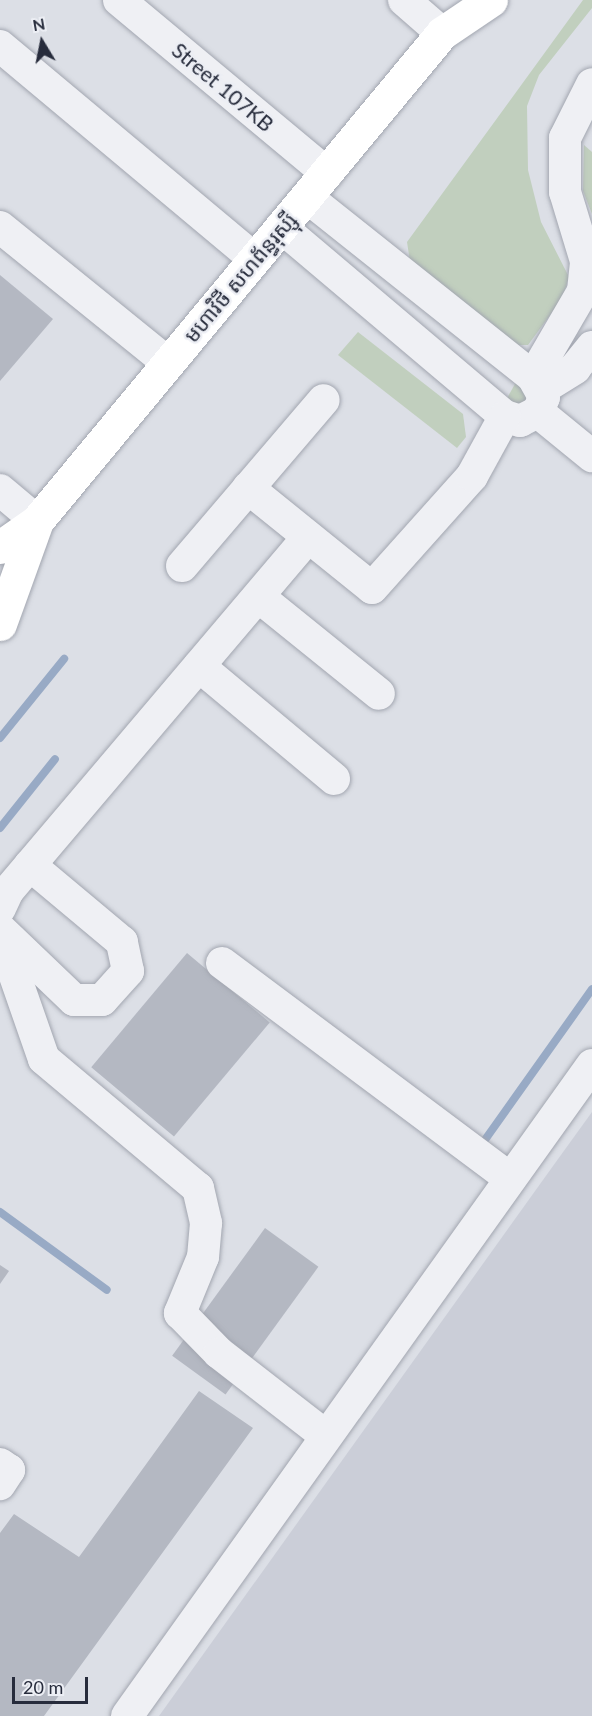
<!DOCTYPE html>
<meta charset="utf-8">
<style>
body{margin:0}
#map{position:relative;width:592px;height:1716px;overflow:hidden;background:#dcdfe6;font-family:Lato,"Noto Sans Khmer",sans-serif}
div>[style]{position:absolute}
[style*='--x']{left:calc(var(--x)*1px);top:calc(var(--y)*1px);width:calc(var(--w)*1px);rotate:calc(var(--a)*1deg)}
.built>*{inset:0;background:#cbced8}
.green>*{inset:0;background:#c1cfbe}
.stream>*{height:8px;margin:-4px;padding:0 4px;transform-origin:4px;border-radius:4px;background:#98aac5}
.building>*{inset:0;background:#b4b8c2;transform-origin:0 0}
.roads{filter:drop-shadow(0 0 2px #a2a6b0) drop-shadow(0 0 2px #a2a6b0)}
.minor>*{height:32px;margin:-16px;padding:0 16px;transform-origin:16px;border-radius:16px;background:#eff0f4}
.highway>*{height:33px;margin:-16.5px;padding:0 16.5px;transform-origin:16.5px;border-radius:16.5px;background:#fff}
span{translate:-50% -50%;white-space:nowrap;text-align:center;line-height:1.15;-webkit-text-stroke:5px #eceef4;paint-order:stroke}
.street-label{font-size:21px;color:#272c3c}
.north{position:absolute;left:12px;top:12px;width:60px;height:60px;-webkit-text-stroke:4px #eceef4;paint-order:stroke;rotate:350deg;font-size:16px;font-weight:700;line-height:24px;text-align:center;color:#272c3c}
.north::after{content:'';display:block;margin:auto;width:21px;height:27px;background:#272c3c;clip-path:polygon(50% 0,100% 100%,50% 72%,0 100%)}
.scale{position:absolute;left:12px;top:1677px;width:76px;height:27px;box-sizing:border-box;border:3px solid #272c3c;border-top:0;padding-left:8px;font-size:18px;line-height:21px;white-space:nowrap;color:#272c3c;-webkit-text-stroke:4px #eceef4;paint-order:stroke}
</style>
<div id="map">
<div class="built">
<i style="clip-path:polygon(592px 1112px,592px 1716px,159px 1716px,553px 1166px)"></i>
</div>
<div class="green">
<i style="clip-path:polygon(583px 0,592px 0,592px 8px,539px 75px,527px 106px,528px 170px,541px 222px,569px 277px,562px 299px,528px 345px,501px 345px,411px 268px,407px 242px)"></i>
<i style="clip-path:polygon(584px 145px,592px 152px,592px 214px,583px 191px)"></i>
<i style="clip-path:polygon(358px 332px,463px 414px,466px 437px,457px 448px,338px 355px)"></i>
<i style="clip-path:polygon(515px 384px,528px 385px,528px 410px,506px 400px)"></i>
</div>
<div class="stream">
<i style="--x:0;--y:738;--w:102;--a:-51"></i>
<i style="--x:0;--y:828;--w:88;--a:-51.4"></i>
<i style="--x:482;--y:1144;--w:190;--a:-54.6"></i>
<i style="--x:0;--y:1212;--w:132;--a:36.1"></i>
</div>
<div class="building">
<i style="clip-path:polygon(0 275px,53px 319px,0 381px)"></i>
<i style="left:187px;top:953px;width:108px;height:149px;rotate:40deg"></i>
<i style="left:265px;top:1228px;width:66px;height:158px;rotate:36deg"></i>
<i style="clip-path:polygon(0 1265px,9px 1271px,0 1284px)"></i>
<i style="clip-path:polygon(199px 1391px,253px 1428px,44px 1716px,0 1716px,0 1533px,14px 1514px,79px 1557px)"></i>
</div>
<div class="roads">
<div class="minor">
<i style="--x:119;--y:0;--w:271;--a:39.8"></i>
<i style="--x:404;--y:0;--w:50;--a:41"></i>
<i style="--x:0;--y:46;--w:332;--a:39.9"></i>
<i style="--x:0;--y:227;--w:216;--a:39"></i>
<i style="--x:281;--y:227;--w:293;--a:40.2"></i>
<i style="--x:505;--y:416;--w:16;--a:18"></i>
<i style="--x:520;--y:421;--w:20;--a:-27"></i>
<i style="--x:538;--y:412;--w:16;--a:-68"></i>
<i style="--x:544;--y:397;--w:23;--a:-119"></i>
<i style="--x:533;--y:377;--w:289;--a:-141.5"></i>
<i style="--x:533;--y:377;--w:99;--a:-59.8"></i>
<i style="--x:583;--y:291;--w:30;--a:-84"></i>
<i style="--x:586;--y:261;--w:72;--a:-106.9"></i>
<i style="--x:565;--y:192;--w:54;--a:-90"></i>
<i style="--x:565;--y:138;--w:60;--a:-63.4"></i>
<i style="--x:542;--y:389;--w:39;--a:-32"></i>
<i style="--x:575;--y:368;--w:27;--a:-51"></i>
<i style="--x:538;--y:412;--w:70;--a:39.2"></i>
<i style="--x:248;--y:488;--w:159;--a:38.9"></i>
<i style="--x:372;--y:588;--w:150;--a:-48.2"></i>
<i style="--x:472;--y:476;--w:68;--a:-61.2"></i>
<i style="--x:0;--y:490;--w:48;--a:40"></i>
<i style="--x:182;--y:566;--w:218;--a:-49.5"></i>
<i style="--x:259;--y:597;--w:154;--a:38.9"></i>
<i style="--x:199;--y:666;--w:176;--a:39.9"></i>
<i style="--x:0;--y:908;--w:19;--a:-65"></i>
<i style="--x:8;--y:891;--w:464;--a:-49.7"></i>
<i style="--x:1;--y:930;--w:101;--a:43.8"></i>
<i style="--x:74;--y:1000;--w:28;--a:0"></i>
<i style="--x:102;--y:1000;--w:39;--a:-48"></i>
<i style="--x:128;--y:971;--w:30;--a:-102"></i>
<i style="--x:122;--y:942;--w:120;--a:-140.1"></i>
<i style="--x:0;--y:933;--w:133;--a:70.8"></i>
<i style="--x:44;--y:1059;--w:201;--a:40"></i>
<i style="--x:198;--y:1188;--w:36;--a:77"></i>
<i style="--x:206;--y:1223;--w:34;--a:95"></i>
<i style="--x:203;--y:1257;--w:61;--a:112.3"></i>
<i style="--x:180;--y:1313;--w:56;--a:45.7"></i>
<i style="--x:219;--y:1353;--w:135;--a:37.8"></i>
<i style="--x:222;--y:963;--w:359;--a:36.8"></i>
<i style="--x:0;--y:1464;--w:11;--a:34"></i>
<i style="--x:9;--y:1470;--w:17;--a:123"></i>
<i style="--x:127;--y:1716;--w:800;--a:-54.46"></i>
</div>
<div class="highway">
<i style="--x:0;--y:547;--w:45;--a:-35.1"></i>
<i style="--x:37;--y:521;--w:634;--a:-50.31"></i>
<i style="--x:442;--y:33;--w:59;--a:-34"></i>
<i style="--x:0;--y:624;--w:109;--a:-70.2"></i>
</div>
</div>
<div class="street-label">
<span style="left:223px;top:87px;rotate:40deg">Street 107KB</span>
<span style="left:240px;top:277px;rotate:-50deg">មហាវិថី សហព័ន្ធរុស្ស៊ី</span>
</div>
<div class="north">N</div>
<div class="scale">20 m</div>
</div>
